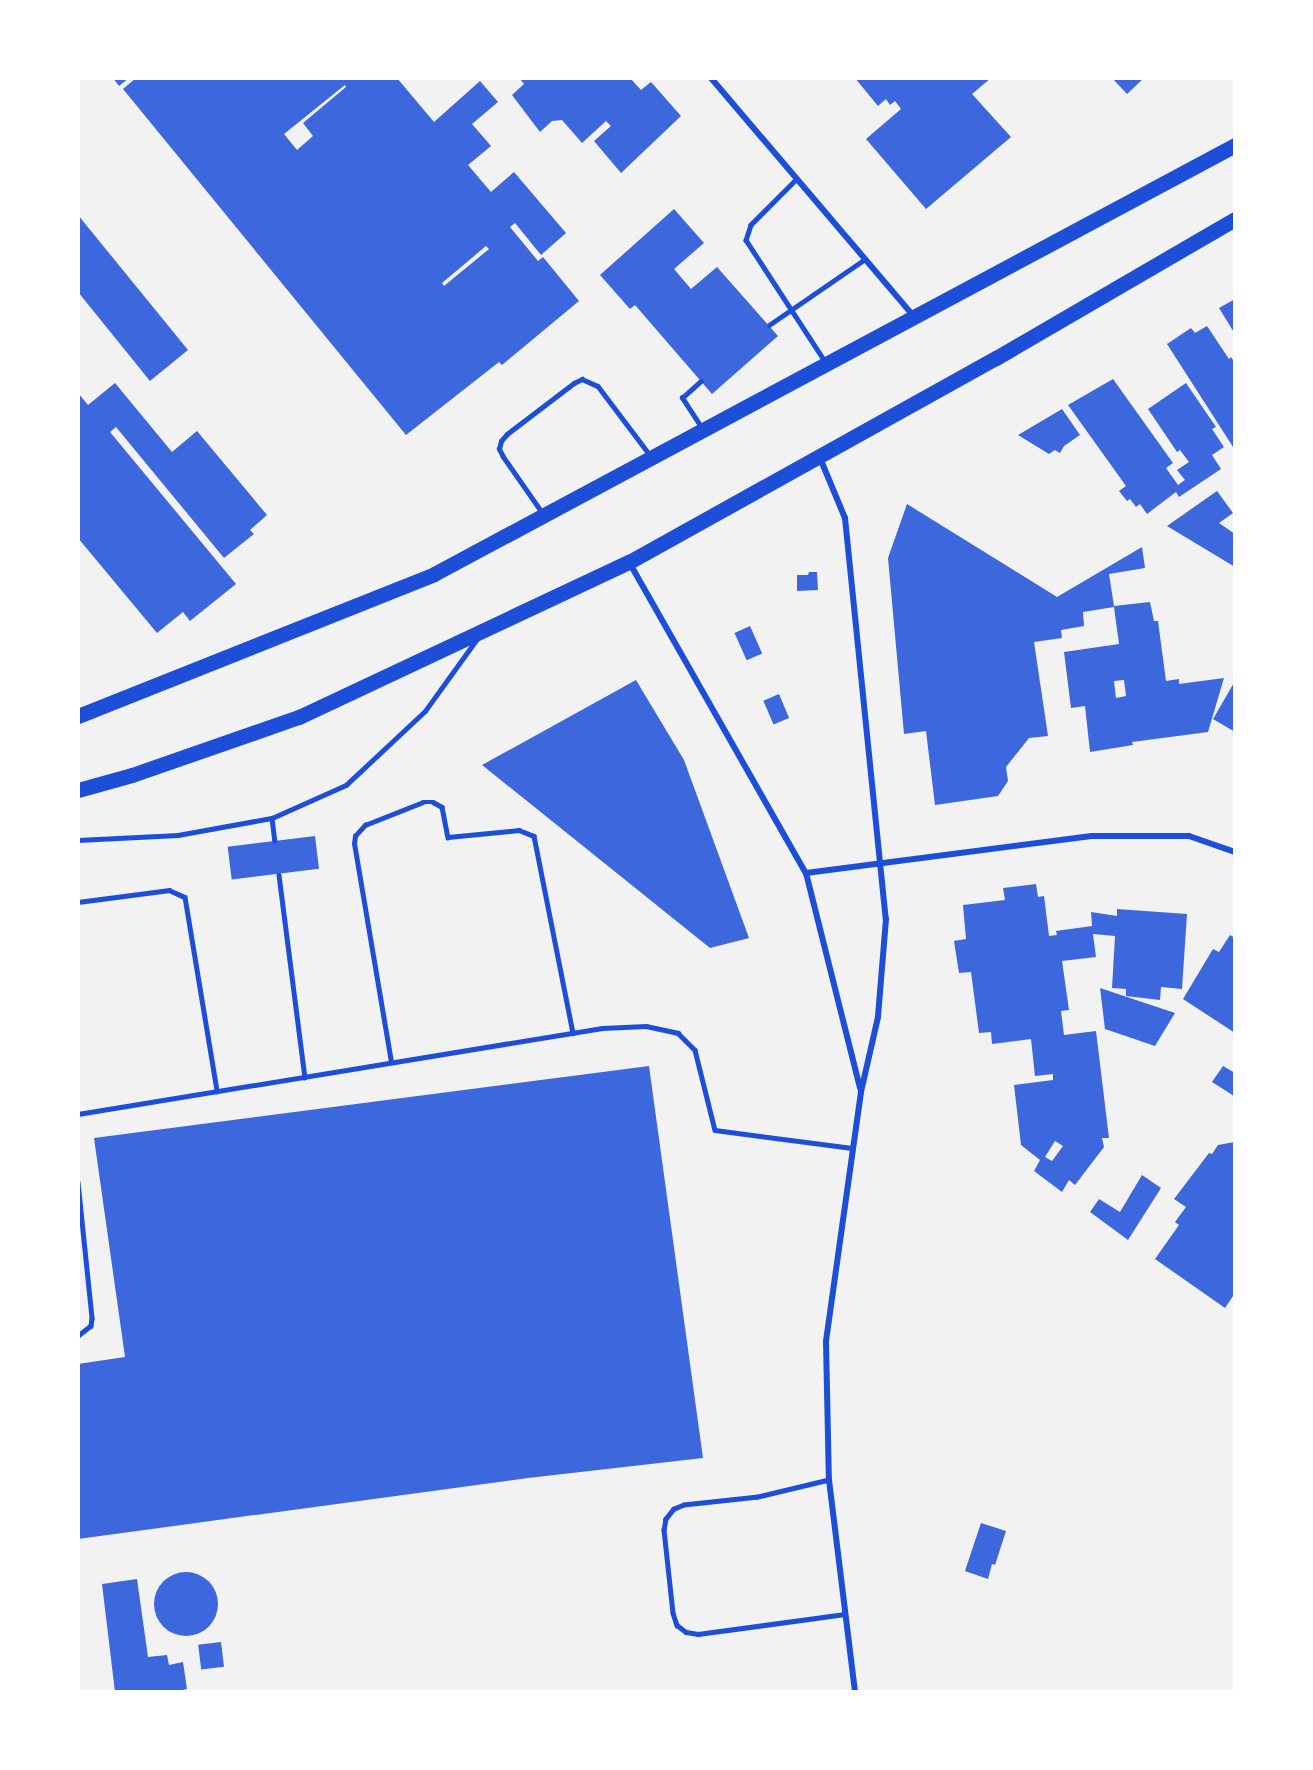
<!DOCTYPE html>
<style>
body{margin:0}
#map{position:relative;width:1313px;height:1770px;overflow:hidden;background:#f2f2f2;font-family:Lato,sans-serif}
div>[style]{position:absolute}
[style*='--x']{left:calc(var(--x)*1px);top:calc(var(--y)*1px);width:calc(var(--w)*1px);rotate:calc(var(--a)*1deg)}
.building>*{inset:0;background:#3d67dc;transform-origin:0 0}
.round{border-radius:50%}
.service>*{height:4.5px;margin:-2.25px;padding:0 2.25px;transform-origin:2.25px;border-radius:2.25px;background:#1d4ed8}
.minor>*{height:6px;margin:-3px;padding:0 3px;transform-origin:3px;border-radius:3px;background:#1d4ed8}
.primary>*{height:15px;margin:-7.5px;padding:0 7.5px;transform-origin:7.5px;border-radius:7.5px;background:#1d4ed8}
span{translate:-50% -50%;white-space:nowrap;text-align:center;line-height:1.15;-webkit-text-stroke:4.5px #fff;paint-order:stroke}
.frame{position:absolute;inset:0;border:80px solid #fff;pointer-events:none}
</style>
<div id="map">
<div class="building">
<i style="clip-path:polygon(113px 78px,129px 78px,119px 86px)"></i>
<i style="clip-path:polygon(evenodd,136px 78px,397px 78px,434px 122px,480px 81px,498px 102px,472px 124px,491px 146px,468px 165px,491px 192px,514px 172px,566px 233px,541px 255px,515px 223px,510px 227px,538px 261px,543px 257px,579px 301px,502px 365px,499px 362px,406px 435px,123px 89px,136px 78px,345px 85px,346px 87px,303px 123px,313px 136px,297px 150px,284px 134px,345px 85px,136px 78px,486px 246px,489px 249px,444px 286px,442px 283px,486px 246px)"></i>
<i style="clip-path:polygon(519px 78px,630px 78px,641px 90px,651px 82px,681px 116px,621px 173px,594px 141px,611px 126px,606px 121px,582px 143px,562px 120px,552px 121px,540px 132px,512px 95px,524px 84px)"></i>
<i style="clip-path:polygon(855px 78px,991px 78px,972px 94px,1011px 137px,926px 209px,866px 139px,901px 109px,895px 101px,890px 105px,886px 99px,878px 106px)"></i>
<i style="clip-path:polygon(1112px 78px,1144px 78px,1127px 94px)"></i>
<i style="clip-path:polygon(674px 209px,704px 243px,674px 269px,691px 289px,717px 267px,778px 336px,712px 394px,635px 305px,630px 309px,600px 275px)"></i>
<i style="clip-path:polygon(78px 215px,188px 350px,150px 381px,78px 292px)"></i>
<i style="clip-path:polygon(1235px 299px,1235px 334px,1219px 308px)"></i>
<i style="clip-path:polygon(1207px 326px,1229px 359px,1231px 357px,1235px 363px,1235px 450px,1167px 344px,1191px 328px,1195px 333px)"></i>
<i style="clip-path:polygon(1113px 379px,1173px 463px,1166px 468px,1178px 485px,1185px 480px,1177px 470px,1189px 462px,1180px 450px,1177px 452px,1148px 409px,1186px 383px,1216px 427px,1212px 429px,1224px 447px,1212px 455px,1221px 469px,1179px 497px,1176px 492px,1147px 514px,1140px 504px,1136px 507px,1130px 499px,1127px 501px,1119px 491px,1126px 486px,1068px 405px)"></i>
<i style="clip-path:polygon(115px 383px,172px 452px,197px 431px,267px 515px,250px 530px,254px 534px,224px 558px,116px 427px,110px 432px,236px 584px,190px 621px,183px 612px,157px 633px,78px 538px,78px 393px,88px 405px)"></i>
<i style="clip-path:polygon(1062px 409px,1080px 435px,1064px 446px,1060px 453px,1055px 450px,1049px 454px,1018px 435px)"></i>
<i style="clip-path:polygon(1217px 491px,1233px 513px,1219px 523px,1235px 534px,1235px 567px,1167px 526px)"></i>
<i style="clip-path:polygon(evenodd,907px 504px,1057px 597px,1142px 547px,1145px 568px,1109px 574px,1114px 606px,1150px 602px,1154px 621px,1158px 621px,1166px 681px,1179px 679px,1179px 684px,1224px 678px,1208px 732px,1132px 742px,1133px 745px,1090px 752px,1085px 706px,1071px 708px,1064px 652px,1119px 644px,1114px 607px,1083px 612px,1084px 626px,1061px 630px,1062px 638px,1034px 642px,1048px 736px,1029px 738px,1006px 767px,1008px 781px,998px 796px,935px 805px,926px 731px,904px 734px,888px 558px,907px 504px,1124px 680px,1126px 696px,1116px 698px,1114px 681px,1124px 680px)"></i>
<i style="clip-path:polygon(809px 572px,817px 572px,818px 590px,797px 591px,797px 575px,808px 575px)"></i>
<i style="left:750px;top:626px;width:30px;height:17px;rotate:66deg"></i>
<i style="clip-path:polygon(636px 680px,684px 760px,749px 938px,710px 948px,482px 765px)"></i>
<i style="clip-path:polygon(1235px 681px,1235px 732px,1213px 719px)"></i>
<i style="left:779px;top:694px;width:26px;height:17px;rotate:67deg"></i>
<i style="left:315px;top:836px;width:33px;height:88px;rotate:83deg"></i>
<i style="clip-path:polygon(evenodd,1036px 884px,1038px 897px,1044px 896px,1049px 936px,1057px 935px,1056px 931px,1092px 926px,1091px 912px,1117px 916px,1117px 909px,1187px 914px,1182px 989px,1161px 987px,1160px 1000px,1126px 996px,1126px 989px,1112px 988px,1115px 936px,1093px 934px,1096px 957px,1062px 961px,1069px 1010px,1061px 1011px,1064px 1035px,1096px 1031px,1109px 1138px,1102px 1138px,1104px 1147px,1075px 1185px,1069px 1180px,1062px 1192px,1034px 1171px,1040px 1160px,1021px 1145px,1014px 1085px,1053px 1080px,1053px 1074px,1035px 1076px,1031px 1039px,992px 1044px,991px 1032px,979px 1033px,971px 972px,959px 973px,954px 941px,966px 939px,963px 905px,1005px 900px,1003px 888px,1036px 884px,1055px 1141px,1063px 1146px,1052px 1161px,1045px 1157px,1055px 1141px)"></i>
<i style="clip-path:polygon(1230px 935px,1235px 938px,1235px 1033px,1183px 999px,1213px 949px,1219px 952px)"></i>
<i style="clip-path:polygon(1100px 988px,1175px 1013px,1155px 1046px,1105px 1029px)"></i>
<i style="clip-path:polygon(649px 1066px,703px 1458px,528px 1478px,78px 1539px,78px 1364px,125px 1357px,94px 1138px)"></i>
<i style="clip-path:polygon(1223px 1066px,1235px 1073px,1234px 1096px,1212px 1082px)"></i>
<i style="clip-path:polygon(1235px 1142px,1235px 1293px,1225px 1308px,1155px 1259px,1179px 1225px,1175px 1222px,1186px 1207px,1174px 1199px,1209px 1153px,1212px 1154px,1218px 1145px)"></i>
<i style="clip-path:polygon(1142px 1175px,1161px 1188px,1128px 1240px,1090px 1212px,1099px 1199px,1120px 1212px)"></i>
<i style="clip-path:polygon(981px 1523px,1006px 1531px,995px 1565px,992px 1564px,988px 1579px,965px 1571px)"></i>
<i class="round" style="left:154px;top:1572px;width:64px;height:64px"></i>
<i style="clip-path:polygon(137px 1579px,148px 1657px,167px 1655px,169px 1665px,183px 1662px,187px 1689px,173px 1692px,115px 1692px,102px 1584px)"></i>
<i style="left:221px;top:1642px;width:25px;height:23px;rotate:83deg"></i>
</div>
<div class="service">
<i style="--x:797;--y:179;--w:65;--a:135"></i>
<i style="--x:751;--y:225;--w:16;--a:108"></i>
<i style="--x:746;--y:240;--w:145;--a:56.9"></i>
<i style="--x:769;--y:325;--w:116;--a:-34.5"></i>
<i style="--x:701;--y:427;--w:35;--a:-123"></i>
<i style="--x:682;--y:398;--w:25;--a:-42"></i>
<i style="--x:542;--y:513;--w:68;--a:-124.9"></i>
<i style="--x:503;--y:457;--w:9;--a:-117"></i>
<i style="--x:499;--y:449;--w:8;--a:-76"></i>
<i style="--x:501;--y:441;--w:9;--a:-49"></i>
<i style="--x:507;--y:434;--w:84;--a:-37.3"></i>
<i style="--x:574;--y:383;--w:9;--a:-27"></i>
<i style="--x:582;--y:379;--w:17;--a:24"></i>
<i style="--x:598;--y:386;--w:86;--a:53"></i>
<i style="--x:272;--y:818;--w:23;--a:83"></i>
<i style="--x:78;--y:840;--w:100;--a:-2.9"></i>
<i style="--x:178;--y:835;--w:96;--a:-10.3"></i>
<i style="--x:272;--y:818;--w:81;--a:-24"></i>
<i style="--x:346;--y:785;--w:108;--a:-43.1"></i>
<i style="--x:425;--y:711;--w:89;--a:-54.2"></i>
<i style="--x:279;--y:875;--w:204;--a:82.7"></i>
<i style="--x:78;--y:902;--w:92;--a:-7.5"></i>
<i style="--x:169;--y:890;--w:17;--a:24"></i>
<i style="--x:185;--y:897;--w:197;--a:80.6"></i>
<i style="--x:391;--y:1062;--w:221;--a:-99.6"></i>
<i style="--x:354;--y:844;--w:8;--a:-83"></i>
<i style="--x:355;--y:836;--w:15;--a:-48"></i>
<i style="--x:365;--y:825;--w:62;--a:-21.6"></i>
<i style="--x:423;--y:802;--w:10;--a:0"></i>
<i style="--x:433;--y:802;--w:10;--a:29"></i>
<i style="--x:442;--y:807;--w:31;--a:79"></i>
<i style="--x:448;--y:837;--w:71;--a:-5.6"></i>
<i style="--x:519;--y:830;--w:16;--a:22"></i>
<i style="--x:534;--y:836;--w:201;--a:78.8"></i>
<i style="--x:78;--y:1114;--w:531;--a:-9.32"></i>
<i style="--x:602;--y:1028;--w:44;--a:-2.6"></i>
<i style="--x:646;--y:1026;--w:33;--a:12"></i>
<i style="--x:678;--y:1033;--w:24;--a:45"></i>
<i style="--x:695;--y:1050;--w:82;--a:76"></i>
<i style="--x:715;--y:1130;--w:138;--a:7.5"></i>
<i style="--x:78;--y:1182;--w:137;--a:84.1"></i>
<i style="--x:92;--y:1318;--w:8;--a:97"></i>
<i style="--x:91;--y:1326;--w:16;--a:142"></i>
<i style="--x:829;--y:1480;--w:73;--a:166.5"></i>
<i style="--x:758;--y:1497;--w:74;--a:173.8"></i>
<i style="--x:684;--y:1505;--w:11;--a:158"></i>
<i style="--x:674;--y:1509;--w:13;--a:129"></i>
<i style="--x:666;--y:1519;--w:11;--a:100"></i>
<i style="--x:664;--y:1530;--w:83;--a:83.8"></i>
<i style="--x:673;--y:1613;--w:13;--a:72"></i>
<i style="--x:677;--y:1625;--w:11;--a:38"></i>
<i style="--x:686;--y:1632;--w:12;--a:9"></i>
<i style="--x:698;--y:1634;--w:148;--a:-7.7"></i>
</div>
<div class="minor">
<i style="--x:711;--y:78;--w:311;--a:49.6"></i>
<i style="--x:820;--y:458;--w:65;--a:67.4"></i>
<i style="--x:845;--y:518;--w:403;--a:84.2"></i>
<i style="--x:886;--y:919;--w:98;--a:94.7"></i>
<i style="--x:878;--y:1017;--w:77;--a:102.8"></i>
<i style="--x:861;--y:1092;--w:252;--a:98"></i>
<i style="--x:826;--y:1342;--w:138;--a:88.8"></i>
<i style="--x:829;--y:1480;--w:214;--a:83"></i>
<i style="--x:629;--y:562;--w:358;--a:60.4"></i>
<i style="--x:806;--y:873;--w:222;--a:75.9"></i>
<i style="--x:806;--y:873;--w:288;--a:-7.4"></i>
<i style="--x:1092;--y:836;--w:97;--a:0"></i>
<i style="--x:1189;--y:836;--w:49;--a:19.2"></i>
</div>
<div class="primary">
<i style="--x:78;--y:716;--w:383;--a:-21.7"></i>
<i style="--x:434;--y:574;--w:909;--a:-28.17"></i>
<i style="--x:78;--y:790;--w:56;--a:-15.5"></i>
<i style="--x:132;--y:775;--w:177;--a:-19.2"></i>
<i style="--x:299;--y:717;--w:365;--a:-25.2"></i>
<i style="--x:629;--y:562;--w:420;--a:-29.1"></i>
<i style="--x:996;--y:358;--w:276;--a:-30.2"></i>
</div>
<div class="frame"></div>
</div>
